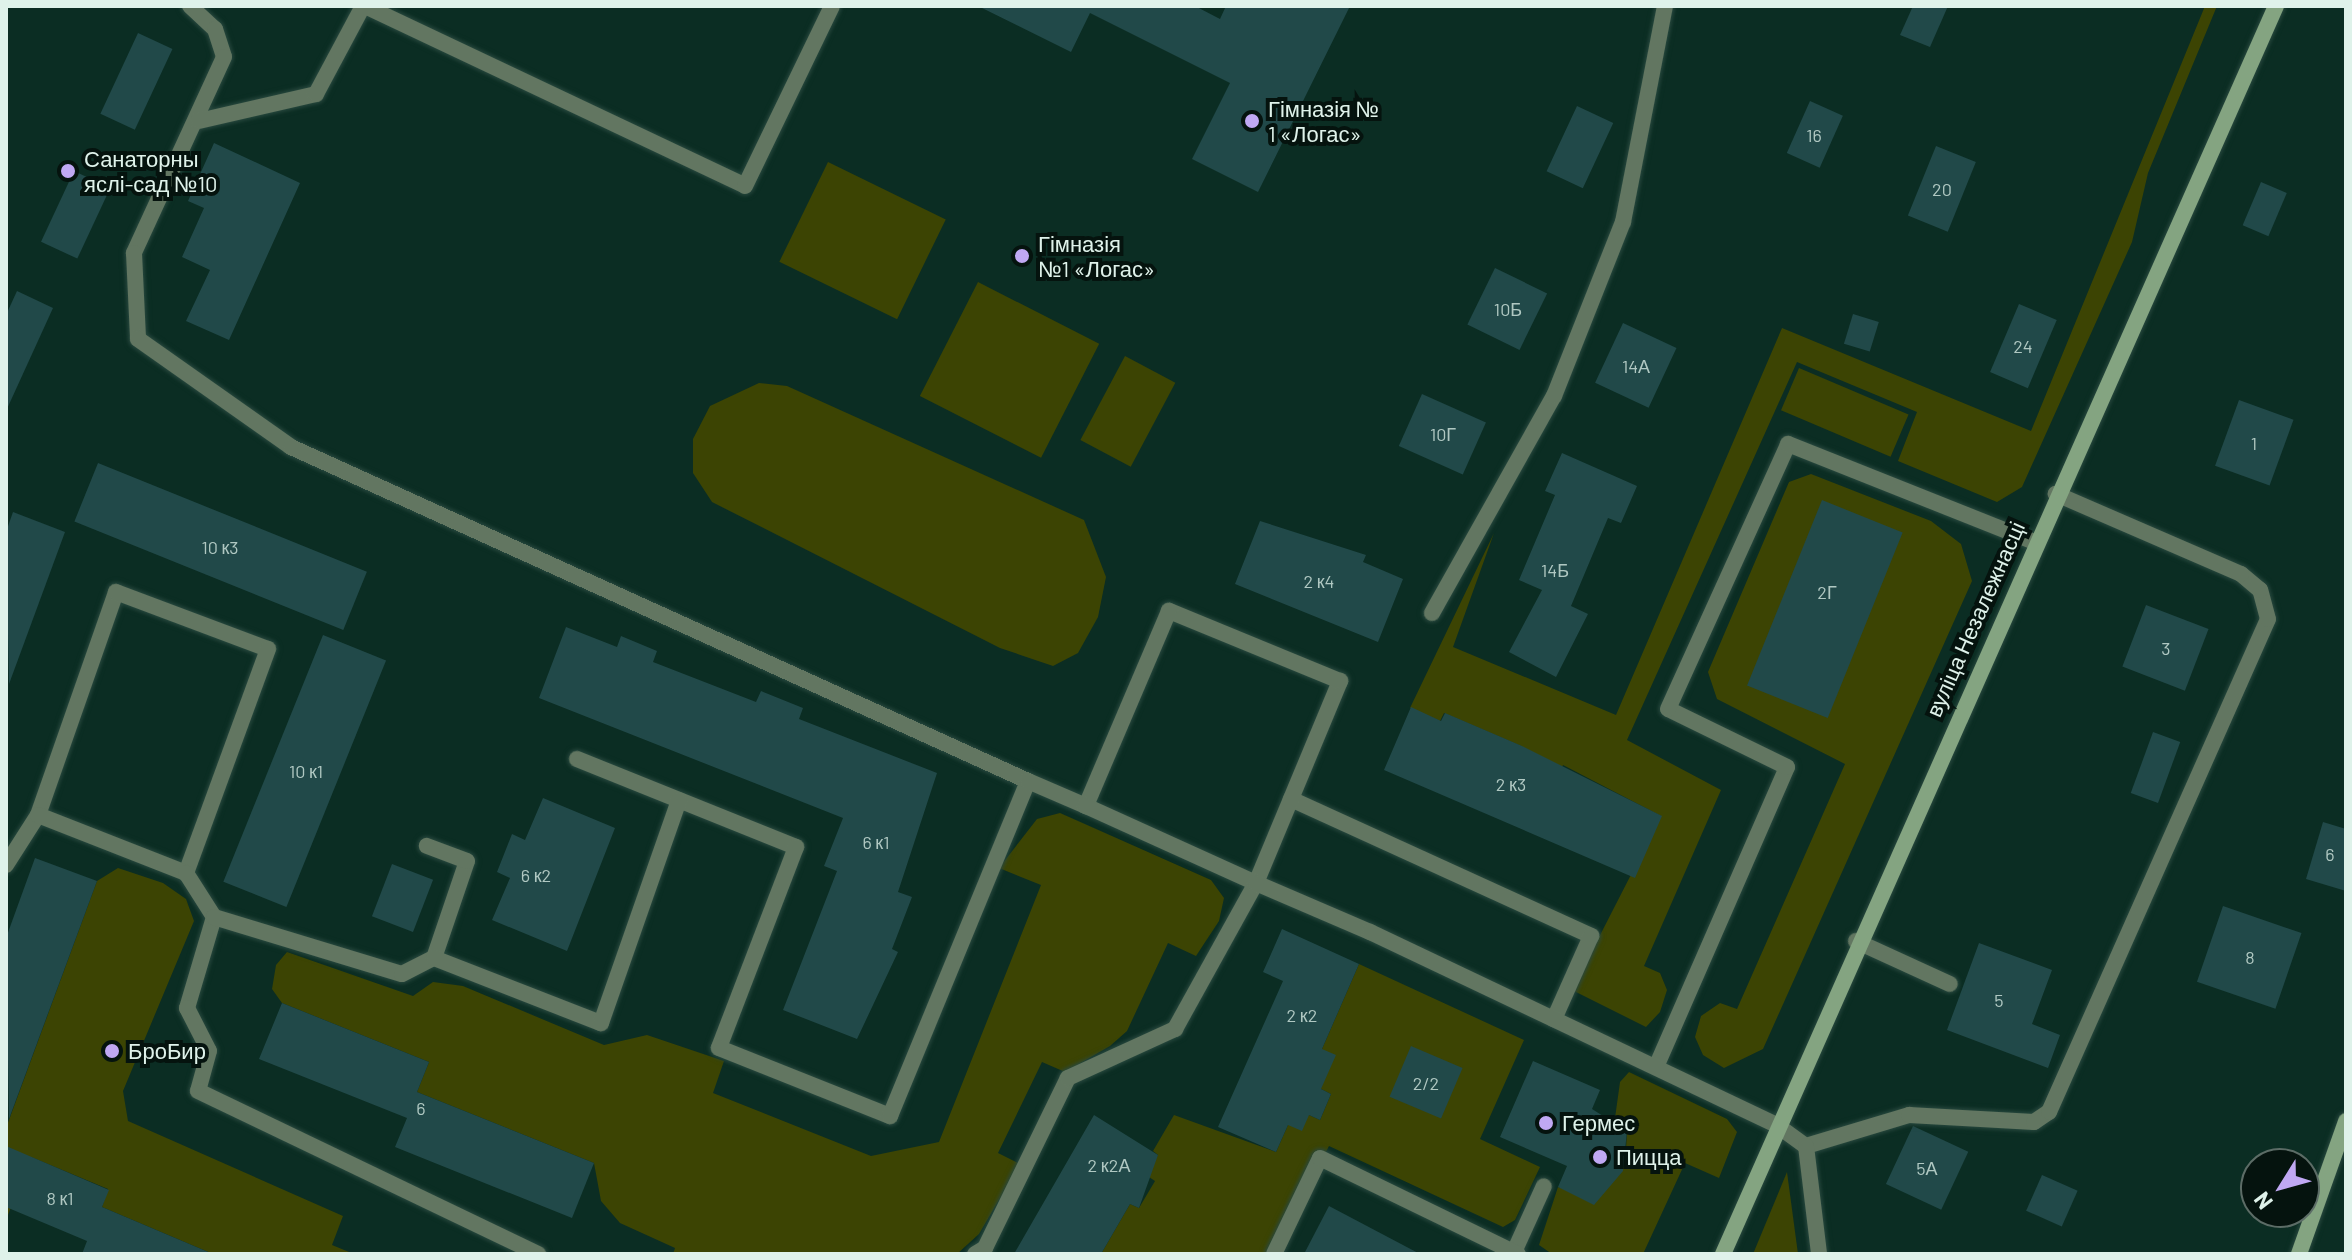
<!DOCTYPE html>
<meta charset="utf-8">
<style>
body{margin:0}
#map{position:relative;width:2352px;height:1260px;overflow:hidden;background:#0b2d23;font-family:Barlow,sans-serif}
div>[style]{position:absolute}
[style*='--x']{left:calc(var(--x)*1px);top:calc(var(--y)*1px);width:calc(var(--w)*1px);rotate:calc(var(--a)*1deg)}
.green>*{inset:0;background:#3c4403;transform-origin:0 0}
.building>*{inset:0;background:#214949;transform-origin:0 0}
.roads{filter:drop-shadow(0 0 2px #29493f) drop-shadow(0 0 2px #29493f)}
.lane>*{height:16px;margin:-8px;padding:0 8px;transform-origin:8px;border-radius:8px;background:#627661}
.secondary>*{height:16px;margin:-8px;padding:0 8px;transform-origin:8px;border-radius:8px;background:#84a481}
.dots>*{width:22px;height:22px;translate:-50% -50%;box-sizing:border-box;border:4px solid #05130e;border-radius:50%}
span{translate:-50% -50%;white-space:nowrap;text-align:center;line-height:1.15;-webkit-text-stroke:8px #05130e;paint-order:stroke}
.number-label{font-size:18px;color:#b0c8c2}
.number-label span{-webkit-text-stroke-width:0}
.poi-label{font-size:22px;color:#dff2ea}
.left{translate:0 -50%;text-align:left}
.street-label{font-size:22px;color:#dff2ea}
.frame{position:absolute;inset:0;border:8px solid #dff2ea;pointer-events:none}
.north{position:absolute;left:2240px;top:1148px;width:80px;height:80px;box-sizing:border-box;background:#05130e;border:2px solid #5c6c66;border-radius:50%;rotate:233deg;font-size:22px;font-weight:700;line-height:32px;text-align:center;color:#dff2ea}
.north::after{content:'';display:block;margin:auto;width:28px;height:36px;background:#c0a8f3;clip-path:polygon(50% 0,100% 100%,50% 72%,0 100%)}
</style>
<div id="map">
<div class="green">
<i style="clip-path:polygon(2205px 6px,2217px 6px,2148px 173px,2132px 242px,2022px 487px,1997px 502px,1898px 461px,1917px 412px,1797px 362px,1627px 740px,1721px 790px,1644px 966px,1660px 973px,1667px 990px,1660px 1012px,1646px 1027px,1572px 990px,1661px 816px,1563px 765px,1560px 772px,1521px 746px,1444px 713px,1440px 721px,1410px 708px,1494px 533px,1453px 647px,1616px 715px,1782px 328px,2031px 431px)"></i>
<i style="left:828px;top:162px;width:131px;height:111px;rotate:26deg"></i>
<i style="left:978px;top:282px;width:136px;height:128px;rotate:27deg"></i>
<i style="left:1125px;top:356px;width:57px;height:95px;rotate:28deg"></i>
<i style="left:1799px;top:368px;width:119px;height:46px;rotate:23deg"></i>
<i style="clip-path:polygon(759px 383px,787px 386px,1084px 520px,1106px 577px,1098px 617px,1078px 653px,1053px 666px,1000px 648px,712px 502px,693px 473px,693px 439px,710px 406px)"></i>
<i style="clip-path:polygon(1811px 474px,1931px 521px,1961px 544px,1972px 581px,1763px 1049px,1724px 1068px,1703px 1055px,1695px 1037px,1701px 1016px,1720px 1003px,1737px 1009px,1845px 764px,1717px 699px,1708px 672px,1789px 482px)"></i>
<i style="clip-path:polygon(1060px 813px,1211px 880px,1224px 898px,1219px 921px,1196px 956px,1168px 943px,1127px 1031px,1110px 1046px,1065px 1072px,1042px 1062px,998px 1153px,1020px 1164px,979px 1234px,957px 1254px,673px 1254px,675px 1248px,620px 1223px,601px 1201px,594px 1163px,417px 1092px,429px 1062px,282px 1003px,272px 989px,276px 965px,287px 952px,413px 996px,433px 982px,463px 986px,604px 1045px,647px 1035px,724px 1061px,713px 1093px,871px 1156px,939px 1142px,1041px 885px,999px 868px,1037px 819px)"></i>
<i style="clip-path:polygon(118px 868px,163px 883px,186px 899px,194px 921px,123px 1091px,128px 1121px,343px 1216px,332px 1245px,354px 1254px,213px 1254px,102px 1207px,108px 1189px,31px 1157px,6px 1220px,6px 1128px,97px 881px)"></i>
<i style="clip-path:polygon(1359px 964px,1524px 1040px,1480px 1139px,1540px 1167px,1515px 1220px,1503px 1227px,1329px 1146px,1274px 1254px,1101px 1254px,1130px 1204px,1139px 1208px,1155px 1181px,1146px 1175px,1158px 1155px,1153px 1151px,1174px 1115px,1276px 1152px,1288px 1125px,1309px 1115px,1320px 1120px,1331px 1094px,1321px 1089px,1322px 1049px)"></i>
<i style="clip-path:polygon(1629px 1072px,1727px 1119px,1737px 1132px,1719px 1178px,1685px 1163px,1643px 1254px,1552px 1254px,1539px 1245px,1558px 1187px,1596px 1198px,1625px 1165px,1627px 1132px,1615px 1118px,1620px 1082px)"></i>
<i style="clip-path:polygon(1787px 1172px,1798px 1254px,1753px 1254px)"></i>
</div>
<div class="building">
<i style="clip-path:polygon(978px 6px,1195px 6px,1220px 19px,1226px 6px,1350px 6px,1258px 192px,1192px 159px,1230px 83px,1090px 13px,1071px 52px)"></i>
<i style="clip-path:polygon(1913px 6px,1948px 6px,1930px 47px,1900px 35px)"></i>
<i style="left:138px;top:33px;width:38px;height:89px;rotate:25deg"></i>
<i style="left:1810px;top:101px;width:36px;height:57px;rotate:24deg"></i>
<i style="left:1577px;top:106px;width:40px;height:72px;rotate:25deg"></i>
<i style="clip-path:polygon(214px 143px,300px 183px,229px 340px,186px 321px,210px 270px,182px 257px,204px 208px,188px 201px)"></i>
<i style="left:1936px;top:146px;width:43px;height:75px;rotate:22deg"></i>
<i style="left:74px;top:171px;width:40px;height:78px;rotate:25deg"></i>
<i style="left:2261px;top:182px;width:28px;height:47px;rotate:23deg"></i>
<i style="left:1495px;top:268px;width:58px;height:63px;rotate:26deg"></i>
<i style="clip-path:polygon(17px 291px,53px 308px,6px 411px,6px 315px)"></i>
<i style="left:2019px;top:304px;width:41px;height:74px;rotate:23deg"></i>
<i style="left:1853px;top:314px;width:27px;height:31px;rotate:17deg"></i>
<i style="left:1623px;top:323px;width:59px;height:66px;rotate:25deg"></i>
<i style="left:1422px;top:394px;width:70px;height:57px;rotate:24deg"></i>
<i style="left:2239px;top:400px;width:58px;height:70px;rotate:20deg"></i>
<i style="clip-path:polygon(1562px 453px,1637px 486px,1621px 523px,1608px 518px,1571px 606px,1588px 614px,1556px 677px,1509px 652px,1542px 590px,1519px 580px,1555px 495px,1545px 491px)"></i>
<i style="left:98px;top:463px;width:290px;height:63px;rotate:22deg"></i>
<i style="left:1822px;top:500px;width:87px;height:200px;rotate:22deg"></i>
<i style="clip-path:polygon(13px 512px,65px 532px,9px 684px,6px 532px)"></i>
<i style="clip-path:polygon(1260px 521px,1366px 555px,1363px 562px,1403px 579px,1378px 642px,1235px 584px)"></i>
<i style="left:2146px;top:605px;width:67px;height:66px;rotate:21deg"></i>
<i style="clip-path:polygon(566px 627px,617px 647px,621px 636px,657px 651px,653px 662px,756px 702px,761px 691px,803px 708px,799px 719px,937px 773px,898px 892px,912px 897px,892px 949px,898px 952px,857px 1039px,783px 1010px,837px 871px,824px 866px,843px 818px,539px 698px)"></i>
<i style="left:323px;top:635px;width:68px;height:266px;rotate:22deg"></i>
<i style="clip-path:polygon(1411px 707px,1441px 721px,1445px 713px,1522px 746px,1662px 816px,1635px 878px,1384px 770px)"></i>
<i style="left:2153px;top:732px;width:29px;height:65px;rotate:20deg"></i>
<i style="clip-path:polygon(543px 798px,615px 828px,567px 951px,492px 920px,510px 878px,497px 872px,512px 834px,525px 840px)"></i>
<i style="clip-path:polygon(2323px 822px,2346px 829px,2346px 891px,2306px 879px)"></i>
<i style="clip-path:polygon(35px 858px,97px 881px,9px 1119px,6px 938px)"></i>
<i style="left:392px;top:864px;width:44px;height:56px;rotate:21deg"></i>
<i style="left:2223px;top:906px;width:83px;height:80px;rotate:19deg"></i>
<i style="clip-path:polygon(1282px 929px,1359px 964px,1322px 1049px,1336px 1055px,1321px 1089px,1331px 1094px,1320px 1120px,1309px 1115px,1302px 1131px,1288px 1125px,1276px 1152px,1218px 1127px,1283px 981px,1263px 972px)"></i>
<i style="clip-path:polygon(1979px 943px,2052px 970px,2032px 1024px,2060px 1035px,2048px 1068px,1947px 1030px)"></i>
<i style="clip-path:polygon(282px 1003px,429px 1062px,417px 1092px,594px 1163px,572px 1218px,395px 1147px,407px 1118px,259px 1059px)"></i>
<i style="left:1411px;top:1046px;width:56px;height:55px;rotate:23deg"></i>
<i style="clip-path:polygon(1533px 1061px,1600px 1090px,1592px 1109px,1627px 1131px,1623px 1171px,1594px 1205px,1558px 1187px,1567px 1166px,1500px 1137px)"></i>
<i style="clip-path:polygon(1094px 1115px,1158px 1155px,1139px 1208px,1130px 1204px,1101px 1254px,1014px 1254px)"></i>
<i style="left:1913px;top:1126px;width:61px;height:64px;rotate:25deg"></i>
<i style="clip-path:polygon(6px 1146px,109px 1190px,102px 1207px,213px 1254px,82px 1254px,87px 1241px,6px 1207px)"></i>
<i style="left:2042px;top:1175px;width:39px;height:39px;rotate:24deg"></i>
<i style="clip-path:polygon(1329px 1206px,1420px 1254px,1304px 1254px)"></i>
</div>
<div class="roads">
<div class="lane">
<i style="--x:190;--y:6;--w:34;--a:43"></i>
<i style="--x:215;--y:29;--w:29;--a:72"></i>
<i style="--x:224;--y:57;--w:216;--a:114.7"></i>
<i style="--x:134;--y:253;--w:86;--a:87.3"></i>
<i style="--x:138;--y:339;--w:187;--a:35.2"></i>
<i style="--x:291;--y:447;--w:809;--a:24.38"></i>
<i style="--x:365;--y:6;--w:420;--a:25.3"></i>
<i style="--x:745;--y:186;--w:200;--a:-64.2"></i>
<i style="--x:199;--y:121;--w:120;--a:-13"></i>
<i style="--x:316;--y:94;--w:100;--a:-61.9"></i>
<i style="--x:1432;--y:613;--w:249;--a:-60.7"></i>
<i style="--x:1554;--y:396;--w:187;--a:-68.4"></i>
<i style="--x:1623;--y:222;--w:220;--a:-79"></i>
<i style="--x:577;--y:759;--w:236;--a:21.9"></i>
<i style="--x:796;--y:847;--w:215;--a:111"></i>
<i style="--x:719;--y:1048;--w:184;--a:21.7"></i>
<i style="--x:890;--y:1116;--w:362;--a:-67.6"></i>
<i style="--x:1028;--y:781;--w:63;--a:23.3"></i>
<i style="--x:1291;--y:799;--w:330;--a:24.5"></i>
<i style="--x:1591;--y:936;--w:91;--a:114"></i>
<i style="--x:38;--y:815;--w:236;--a:-70.7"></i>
<i style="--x:116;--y:592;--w:162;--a:20.6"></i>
<i style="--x:268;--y:649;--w:239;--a:110.1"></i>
<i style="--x:6;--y:865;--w:59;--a:-57.4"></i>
<i style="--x:38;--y:815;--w:159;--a:21.4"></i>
<i style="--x:186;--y:873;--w:52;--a:57.5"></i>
<i style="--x:214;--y:917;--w:95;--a:106.5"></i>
<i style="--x:187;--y:1008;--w:48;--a:62.9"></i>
<i style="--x:209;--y:1051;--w:41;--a:105.4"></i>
<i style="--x:198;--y:1091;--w:377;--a:25.6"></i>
<i style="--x:214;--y:917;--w:196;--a:16.9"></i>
<i style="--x:402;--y:974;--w:36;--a:-27"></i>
<i style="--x:434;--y:958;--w:102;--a:-71.2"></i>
<i style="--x:467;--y:861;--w:43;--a:-159.4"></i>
<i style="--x:1856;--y:941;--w:103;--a:24.6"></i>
<i style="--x:434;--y:958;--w:179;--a:21.3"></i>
<i style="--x:601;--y:1023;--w:236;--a:-70.7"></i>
<i style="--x:1656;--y:1067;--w:327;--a:-66.4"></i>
<i style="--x:1787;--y:767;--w:132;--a:-154"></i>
<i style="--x:1668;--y:709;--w:291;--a:-65.6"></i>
<i style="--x:1788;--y:444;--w:265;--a:21.7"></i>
<i style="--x:1806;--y:1146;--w:108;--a:-16.8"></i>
<i style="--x:1909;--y:1115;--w:125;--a:3.2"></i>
<i style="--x:2034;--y:1122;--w:18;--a:-34"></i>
<i style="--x:2049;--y:1112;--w:539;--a:-66.05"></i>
<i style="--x:2268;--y:619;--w:30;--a:-105"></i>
<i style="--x:2260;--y:590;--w:25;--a:-140"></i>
<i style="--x:2241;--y:574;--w:202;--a:-156.6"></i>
<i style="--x:1514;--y:1252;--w:72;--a:-65.6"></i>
<i style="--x:975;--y:1254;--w:12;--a:-31"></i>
<i style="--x:985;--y:1248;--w:189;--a:-64"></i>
<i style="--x:1068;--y:1078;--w:118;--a:-24.6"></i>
<i style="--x:1175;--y:1029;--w:167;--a:-61"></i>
<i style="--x:1256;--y:883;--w:219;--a:-67.4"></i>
<i style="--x:1340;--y:681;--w:185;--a:-157.7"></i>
<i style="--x:1169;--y:611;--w:212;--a:113.1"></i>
<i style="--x:1086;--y:806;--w:187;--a:24.4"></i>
<i style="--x:1256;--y:883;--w:124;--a:23.3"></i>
<i style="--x:1370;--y:932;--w:452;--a:25.4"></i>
<i style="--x:1778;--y:1126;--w:34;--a:36"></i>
<i style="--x:1806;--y:1146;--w:109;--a:83.1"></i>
<i style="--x:1274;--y:1254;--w:106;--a:-64.4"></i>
<i style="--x:1320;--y:1158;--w:220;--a:25.9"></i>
</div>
<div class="secondary">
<i style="--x:1723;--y:1254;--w:1365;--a:-66.1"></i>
<i style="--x:2299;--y:1254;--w:141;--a:-70.5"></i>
</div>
</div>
<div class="dots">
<i style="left:1252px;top:121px;background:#c0a8f3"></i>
<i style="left:68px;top:171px;background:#c0a8f3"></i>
<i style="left:1022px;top:256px;background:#c0a8f3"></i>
<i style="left:112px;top:1051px;background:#c0a8f3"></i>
<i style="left:1546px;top:1123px;background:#c0a8f3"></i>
<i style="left:1600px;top:1157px;background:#c0a8f3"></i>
</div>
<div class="number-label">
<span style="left:1814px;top:135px">16</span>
<span style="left:1942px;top:189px">20</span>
<span style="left:1508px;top:309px">10Б</span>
<span style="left:2023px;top:346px">24</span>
<span style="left:1636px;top:366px">14А</span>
<span style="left:1443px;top:434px">10Г</span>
<span style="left:2254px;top:443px">1</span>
<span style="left:220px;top:547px">10 к3</span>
<span style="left:1555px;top:570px">14Б</span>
<span style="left:1319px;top:581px">2 к4</span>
<span style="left:1827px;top:592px">2Г</span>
<span style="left:2166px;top:648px">3</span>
<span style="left:306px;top:771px">10 к1</span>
<span style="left:1511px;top:784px">2 к3</span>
<span style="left:876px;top:842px">6 к1</span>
<span style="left:2330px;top:854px">6</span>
<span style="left:536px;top:875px">6 к2</span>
<span style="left:2250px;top:957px">8</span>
<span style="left:1999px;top:1000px">5</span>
<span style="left:1302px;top:1015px">2 к2</span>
<span style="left:1426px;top:1083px">2/2</span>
<span style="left:421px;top:1108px">6</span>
<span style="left:1109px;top:1165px">2 к2А</span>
<span style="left:1927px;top:1168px">5А</span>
<span style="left:60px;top:1198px">8 к1</span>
</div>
<div class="poi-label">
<span class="left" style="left:1268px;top:121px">Гімназія №<br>1 «Логас»</span>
<span class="left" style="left:84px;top:171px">Санаторны<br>яслі-сад №10</span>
<span class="left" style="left:1038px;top:256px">Гімназія<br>№1 «Логас»</span>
<span class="left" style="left:128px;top:1051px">БроБир</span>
<span class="left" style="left:1562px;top:1123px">Гермес</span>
<span class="left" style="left:1616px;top:1157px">Пицца</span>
</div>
<div class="street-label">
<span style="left:1975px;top:619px;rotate:-66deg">вуліца Незалежнасці</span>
</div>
<div class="frame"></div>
<div class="north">N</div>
</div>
